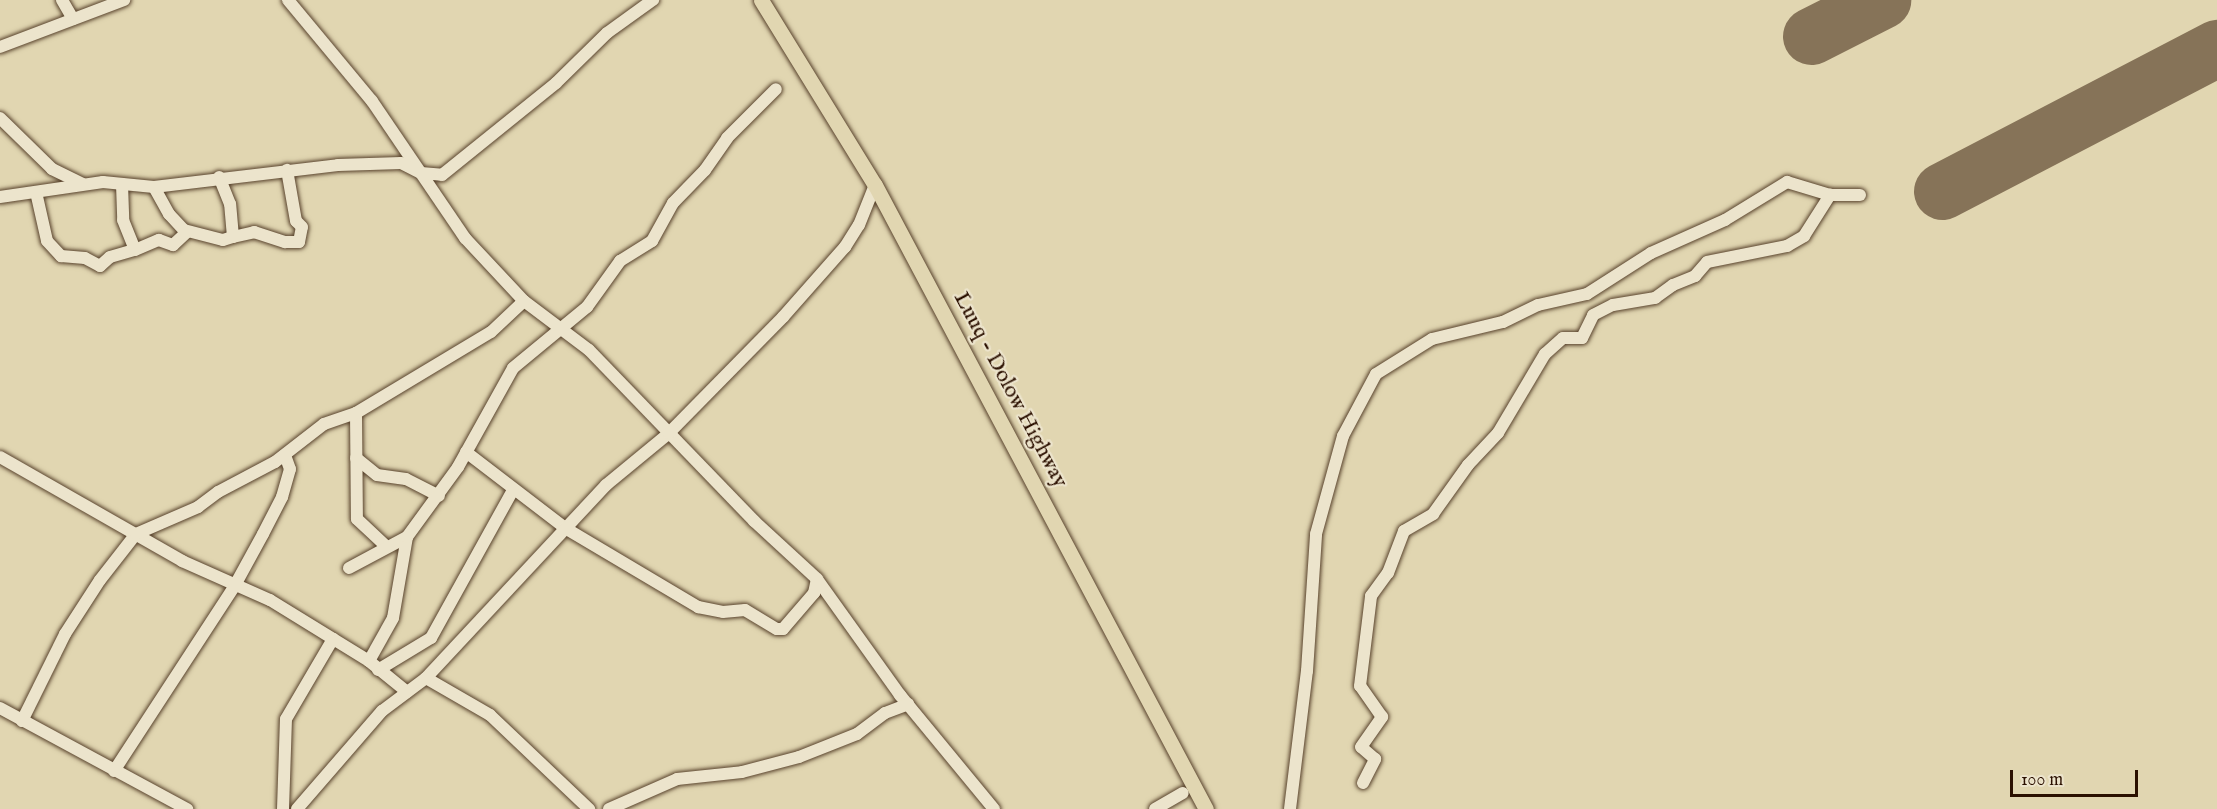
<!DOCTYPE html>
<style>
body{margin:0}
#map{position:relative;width:2217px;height:809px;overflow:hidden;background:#e1d6b1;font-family:"IM FELL English",serif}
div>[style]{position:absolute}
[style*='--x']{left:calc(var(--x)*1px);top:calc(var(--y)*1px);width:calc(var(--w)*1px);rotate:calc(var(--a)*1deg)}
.runway>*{height:57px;margin:-28.5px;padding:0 28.5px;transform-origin:28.5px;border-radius:28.5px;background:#867358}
.roads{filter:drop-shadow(0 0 2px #58422c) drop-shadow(0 0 2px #58422c)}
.minor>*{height:12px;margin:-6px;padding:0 6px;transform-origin:6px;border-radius:6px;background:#ece4cc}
.major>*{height:15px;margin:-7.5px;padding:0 7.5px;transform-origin:7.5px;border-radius:7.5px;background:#e1d6b1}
span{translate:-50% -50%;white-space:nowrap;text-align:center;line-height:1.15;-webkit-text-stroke:4.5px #ece4cc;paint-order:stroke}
.street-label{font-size:22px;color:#2b1000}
.scale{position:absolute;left:2010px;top:770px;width:128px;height:27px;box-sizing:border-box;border:3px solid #2b1000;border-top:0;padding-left:8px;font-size:18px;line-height:21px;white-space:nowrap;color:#2b1000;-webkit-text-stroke:4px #ece4cc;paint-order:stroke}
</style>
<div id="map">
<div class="runway">
<i style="--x:1811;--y:36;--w:80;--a:-26.9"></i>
<i style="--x:1942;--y:191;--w:310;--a:-27.5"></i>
</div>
<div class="roads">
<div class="minor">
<i style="--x:62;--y:0;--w:22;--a:60"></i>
<i style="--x:288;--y:0;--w:131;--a:50.3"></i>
<i style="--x:372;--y:101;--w:166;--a:55.8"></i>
<i style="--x:465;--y:238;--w:86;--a:46.9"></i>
<i style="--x:524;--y:301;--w:81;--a:37"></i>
<i style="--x:589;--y:350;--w:238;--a:46"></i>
<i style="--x:754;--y:521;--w:86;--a:42.6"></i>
<i style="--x:817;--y:579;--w:143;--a:54.4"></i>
<i style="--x:900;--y:695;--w:148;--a:50.5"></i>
<i style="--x:0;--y:47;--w:133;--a:-20.8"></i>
<i style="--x:0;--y:118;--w:73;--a:44.4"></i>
<i style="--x:52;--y:169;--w:34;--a:26"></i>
<i style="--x:122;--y:184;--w:36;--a:88"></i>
<i style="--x:123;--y:220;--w:32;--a:68"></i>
<i style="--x:135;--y:250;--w:26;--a:-23"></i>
<i style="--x:159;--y:240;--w:15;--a:20"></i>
<i style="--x:173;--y:245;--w:19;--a:-43"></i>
<i style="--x:154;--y:187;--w:31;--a:61"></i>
<i style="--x:169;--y:214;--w:22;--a:47"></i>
<i style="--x:184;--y:230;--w:40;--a:14.4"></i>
<i style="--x:223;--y:240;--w:10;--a:-17"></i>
<i style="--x:233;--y:237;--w:33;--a:-95"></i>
<i style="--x:230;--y:204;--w:29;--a:-112"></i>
<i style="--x:36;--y:192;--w:50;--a:77.3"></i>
<i style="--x:47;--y:241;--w:21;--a:47"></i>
<i style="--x:61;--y:256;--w:24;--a:5"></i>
<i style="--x:85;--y:258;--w:17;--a:28"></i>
<i style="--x:100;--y:266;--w:13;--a:-42"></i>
<i style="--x:110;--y:257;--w:26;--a:-16"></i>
<i style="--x:0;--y:197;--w:104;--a:-8.3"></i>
<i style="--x:103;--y:182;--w:51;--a:5.6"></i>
<i style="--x:154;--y:187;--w:185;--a:-6.8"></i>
<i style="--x:338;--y:165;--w:63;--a:-1.8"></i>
<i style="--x:401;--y:163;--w:22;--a:27"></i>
<i style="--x:421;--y:173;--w:21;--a:5"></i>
<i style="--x:442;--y:175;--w:146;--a:-38.9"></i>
<i style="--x:556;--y:83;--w:71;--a:-44.4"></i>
<i style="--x:607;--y:33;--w:57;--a:-35.7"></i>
<i style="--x:233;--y:237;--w:22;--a:-13"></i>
<i style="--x:254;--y:232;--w:33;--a:18"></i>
<i style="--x:285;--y:242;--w:14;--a:0"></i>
<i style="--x:299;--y:242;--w:15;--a:-79"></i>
<i style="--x:302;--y:227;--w:8;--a:-135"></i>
<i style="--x:296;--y:221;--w:52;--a:-100"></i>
<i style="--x:356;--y:413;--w:106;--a:89.5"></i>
<i style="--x:357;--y:519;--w:40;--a:43"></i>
<i style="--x:466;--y:452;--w:125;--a:37.5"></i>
<i style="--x:565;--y:528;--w:155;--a:30.7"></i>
<i style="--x:698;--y:607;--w:25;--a:11"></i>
<i style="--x:723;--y:612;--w:22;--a:-5"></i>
<i style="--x:745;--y:610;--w:37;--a:31"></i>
<i style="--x:777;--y:629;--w:6;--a:0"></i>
<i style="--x:783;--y:629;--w:48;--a:-49.3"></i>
<i style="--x:814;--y:593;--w:14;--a:-78"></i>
<i style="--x:0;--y:457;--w:210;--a:29.7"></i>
<i style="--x:182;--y:561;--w:96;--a:23.9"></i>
<i style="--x:270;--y:600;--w:116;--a:31.6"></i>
<i style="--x:369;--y:661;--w:49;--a:39.2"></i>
<i style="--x:356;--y:458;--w:27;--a:39"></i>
<i style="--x:377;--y:475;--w:29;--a:8"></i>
<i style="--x:406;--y:479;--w:37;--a:27"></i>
<i style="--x:349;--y:568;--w:66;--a:-28.1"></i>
<i style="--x:369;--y:661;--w:49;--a:-60.8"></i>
<i style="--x:393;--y:618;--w:82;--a:-80.2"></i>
<i style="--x:407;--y:537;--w:87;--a:-53.9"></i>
<i style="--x:458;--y:467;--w:113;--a:-60.9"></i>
<i style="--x:513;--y:368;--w:96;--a:-39.5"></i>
<i style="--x:587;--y:307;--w:57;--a:-54.3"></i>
<i style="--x:620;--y:261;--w:38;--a:-32"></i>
<i style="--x:652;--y:241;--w:43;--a:-61.1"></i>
<i style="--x:673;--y:203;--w:46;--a:-45.9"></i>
<i style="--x:705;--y:170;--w:39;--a:-55"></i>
<i style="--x:727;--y:138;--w:69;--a:-45"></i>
<i style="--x:378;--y:670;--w:62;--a:-31.1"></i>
<i style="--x:431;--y:638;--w:169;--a:-61"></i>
<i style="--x:426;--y:678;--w:74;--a:30"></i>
<i style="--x:490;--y:715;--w:137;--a:43.5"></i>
<i style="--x:0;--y:708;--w:213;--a:28.4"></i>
<i style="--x:22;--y:721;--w:97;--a:-63.7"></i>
<i style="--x:65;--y:634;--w:64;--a:-57.1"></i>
<i style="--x:100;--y:580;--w:58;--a:-52"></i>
<i style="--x:136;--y:534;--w:68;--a:-23.5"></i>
<i style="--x:198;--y:507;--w:25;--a:-37"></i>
<i style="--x:218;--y:492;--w:64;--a:-27.8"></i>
<i style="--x:275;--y:462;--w:62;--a:-37.8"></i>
<i style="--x:324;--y:424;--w:34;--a:-19"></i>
<i style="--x:356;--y:413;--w:157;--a:-31"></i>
<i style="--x:491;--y:332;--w:45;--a:-43.2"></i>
<i style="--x:114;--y:771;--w:220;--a:-56.9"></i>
<i style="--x:234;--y:587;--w:60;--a:-61.3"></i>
<i style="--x:263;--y:534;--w:42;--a:-62.8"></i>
<i style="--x:282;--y:497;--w:29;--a:-74"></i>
<i style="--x:290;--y:469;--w:15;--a:-110"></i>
<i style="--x:1363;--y:783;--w:27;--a:-63"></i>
<i style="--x:1375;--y:759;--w:18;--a:-139"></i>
<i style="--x:1361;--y:747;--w:37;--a:-55"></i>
<i style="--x:1382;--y:717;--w:38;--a:-125"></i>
<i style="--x:1360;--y:686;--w:91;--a:-83"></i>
<i style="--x:1371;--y:596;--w:29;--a:-54"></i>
<i style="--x:1388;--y:573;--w:45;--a:-69.1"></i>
<i style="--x:1404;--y:531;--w:34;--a:-30"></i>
<i style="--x:1433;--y:514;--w:60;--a:-54.5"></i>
<i style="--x:1468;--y:465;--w:44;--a:-46.8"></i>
<i style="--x:1498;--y:433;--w:92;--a:-59.3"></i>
<i style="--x:1545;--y:354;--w:24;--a:-42"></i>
<i style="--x:1563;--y:338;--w:19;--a:0"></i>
<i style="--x:1582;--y:338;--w:25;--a:-64"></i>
<i style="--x:1593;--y:315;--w:22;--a:-27"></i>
<i style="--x:1613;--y:305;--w:43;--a:-9.5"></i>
<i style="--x:1655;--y:298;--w:22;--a:-36"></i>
<i style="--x:1673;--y:285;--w:24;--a:-22"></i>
<i style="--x:1695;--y:276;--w:18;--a:-49"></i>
<i style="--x:1707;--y:262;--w:82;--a:-11.3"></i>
<i style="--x:1787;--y:246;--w:20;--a:-30"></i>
<i style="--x:1804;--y:236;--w:49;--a:-57.6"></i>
<i style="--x:283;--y:809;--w:90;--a:-88.1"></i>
<i style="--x:286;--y:719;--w:93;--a:-59.6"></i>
<i style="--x:297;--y:809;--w:130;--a:-49.1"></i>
<i style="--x:382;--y:711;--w:55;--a:-36.9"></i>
<i style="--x:426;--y:678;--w:264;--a:-47"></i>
<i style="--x:606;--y:485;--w:82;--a:-39.5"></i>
<i style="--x:669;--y:433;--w:163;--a:-45.5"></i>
<i style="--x:783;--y:317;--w:94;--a:-48.5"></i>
<i style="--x:845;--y:247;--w:26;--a:-58"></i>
<i style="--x:859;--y:225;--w:43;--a:-68.2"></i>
<i style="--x:609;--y:809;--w:74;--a:-23.8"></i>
<i style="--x:677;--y:779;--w:65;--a:-6.1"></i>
<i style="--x:742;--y:772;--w:59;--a:-14.7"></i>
<i style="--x:799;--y:757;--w:62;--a:-21.6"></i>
<i style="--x:857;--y:734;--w:35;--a:-37"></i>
<i style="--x:885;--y:713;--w:25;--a:-21"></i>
<i style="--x:1155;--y:809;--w:32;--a:-30"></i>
<i style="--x:1290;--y:809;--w:139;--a:-83"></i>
<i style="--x:1307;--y:671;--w:137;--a:-86.2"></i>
<i style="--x:1316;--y:534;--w:102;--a:-74.6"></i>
<i style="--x:1343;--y:436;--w:70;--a:-62"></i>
<i style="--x:1376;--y:374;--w:66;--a:-32"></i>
<i style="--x:1432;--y:339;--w:73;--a:-13.5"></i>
<i style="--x:1503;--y:322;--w:39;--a:-26"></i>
<i style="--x:1538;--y:305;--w:50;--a:-12.7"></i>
<i style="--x:1587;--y:294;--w:76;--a:-32.6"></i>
<i style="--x:1651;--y:253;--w:81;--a:-24"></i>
<i style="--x:1725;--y:220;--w:73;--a:-31.5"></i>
<i style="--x:1787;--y:182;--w:45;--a:16.8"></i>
<i style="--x:1830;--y:195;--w:30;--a:0"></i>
</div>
<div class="major">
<i style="--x:761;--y:0;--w:217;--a:58.4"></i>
<i style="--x:875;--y:185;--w:706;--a:62.06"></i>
</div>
</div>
<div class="street-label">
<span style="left:1010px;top:390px;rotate:62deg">Luuq - Dolow Highway</span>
</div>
<div class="scale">100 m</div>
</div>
